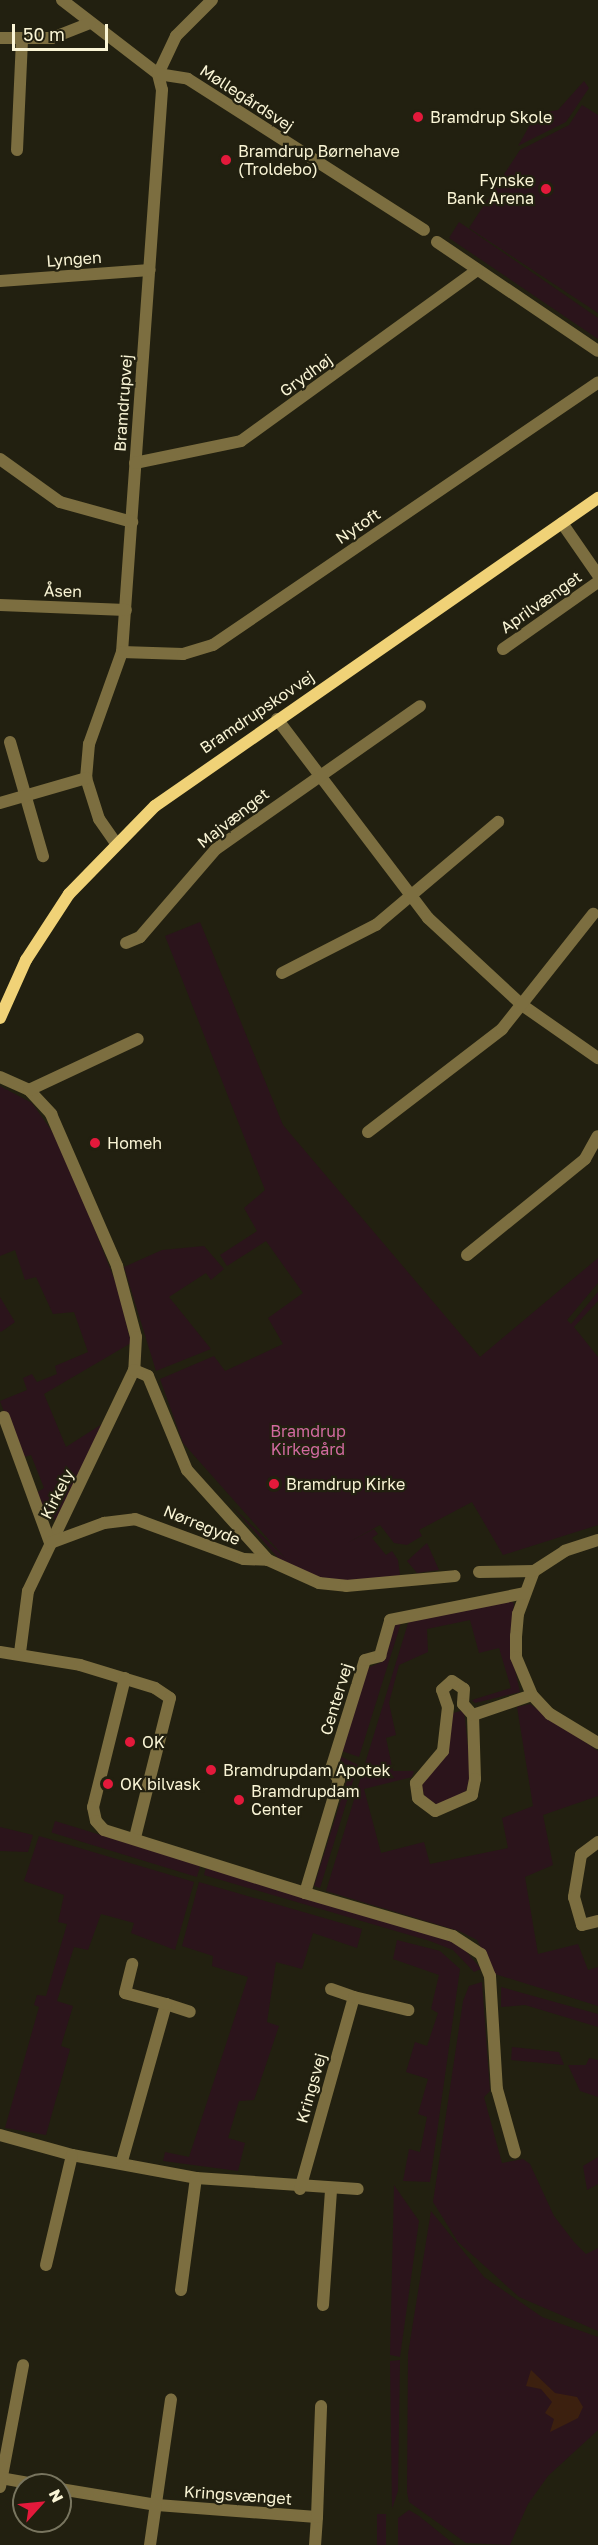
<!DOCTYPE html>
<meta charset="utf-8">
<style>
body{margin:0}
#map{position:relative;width:598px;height:2545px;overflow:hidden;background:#222010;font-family:"Golos Text",sans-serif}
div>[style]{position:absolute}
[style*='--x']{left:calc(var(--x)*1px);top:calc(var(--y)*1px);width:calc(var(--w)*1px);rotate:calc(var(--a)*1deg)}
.green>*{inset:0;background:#2b141b;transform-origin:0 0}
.water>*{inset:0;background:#3c200f}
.street>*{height:12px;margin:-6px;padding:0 6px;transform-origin:6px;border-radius:6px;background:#7c6e40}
.secondary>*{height:12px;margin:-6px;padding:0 6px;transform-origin:6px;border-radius:6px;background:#f0d277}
.dots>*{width:16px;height:16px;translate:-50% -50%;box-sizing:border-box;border:3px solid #222010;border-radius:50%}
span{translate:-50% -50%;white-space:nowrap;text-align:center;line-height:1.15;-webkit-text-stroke:4.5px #222010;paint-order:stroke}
.street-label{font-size:16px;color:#faf5d6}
.poi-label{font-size:16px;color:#faf5d6}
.left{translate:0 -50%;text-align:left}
.right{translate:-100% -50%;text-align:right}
.park-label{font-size:16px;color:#d26aa0}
.north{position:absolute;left:12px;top:2473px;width:60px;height:60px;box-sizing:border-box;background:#222010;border:2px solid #78755f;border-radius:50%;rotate:63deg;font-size:16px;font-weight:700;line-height:24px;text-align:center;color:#faf5d6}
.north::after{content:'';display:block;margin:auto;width:21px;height:27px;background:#e3193b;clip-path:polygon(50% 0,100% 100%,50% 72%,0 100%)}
.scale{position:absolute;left:12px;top:24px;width:96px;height:27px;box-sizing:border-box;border:3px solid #faf5d6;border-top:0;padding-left:8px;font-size:18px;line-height:21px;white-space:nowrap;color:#faf5d6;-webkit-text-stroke:4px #222010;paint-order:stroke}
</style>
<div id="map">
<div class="green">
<i style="clip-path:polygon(584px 81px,589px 88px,566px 122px,518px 146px,536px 114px,558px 110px)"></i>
<i style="clip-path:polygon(582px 105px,598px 115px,598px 313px,469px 228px,520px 150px,569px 125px)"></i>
<i style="clip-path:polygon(459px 222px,598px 318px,598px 339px,449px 238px)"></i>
<i style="clip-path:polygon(200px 922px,283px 1125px,480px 1357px,598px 1258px,598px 1283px,567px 1320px,571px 1324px,598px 1292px,598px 1301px,574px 1327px,598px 1357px,598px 1525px,503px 1555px,472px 1502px,419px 1530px,422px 1536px,407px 1545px,394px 1543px,380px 1525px,347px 1543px,374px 1529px,378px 1534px,372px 1538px,386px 1555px,392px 1551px,398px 1560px,400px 1575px,394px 1579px,351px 1584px,316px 1577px,286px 1567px,232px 1506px,286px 1559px,183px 1443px,160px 1379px,214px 1356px,225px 1371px,283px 1344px,268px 1318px,303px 1293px,266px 1241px,227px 1266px,220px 1255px,257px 1231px,244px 1208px,265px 1190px,165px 936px)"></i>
<i style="clip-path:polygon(0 1086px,32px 1103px,61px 1144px,117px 1286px,131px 1343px,44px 1394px,66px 1447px,102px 1424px,58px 1519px,51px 1520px,36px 1493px,44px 1488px,31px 1455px,21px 1458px,0 1401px,27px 1390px,23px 1378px,32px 1374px,37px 1382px,57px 1374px,55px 1366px,88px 1352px,74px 1312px,53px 1314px,36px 1277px,25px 1280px,15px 1250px,0 1256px)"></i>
<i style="clip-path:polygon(204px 1246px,224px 1269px,211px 1280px,206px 1273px,169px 1297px,211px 1349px,156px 1371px,124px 1267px,162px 1250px)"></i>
<i style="clip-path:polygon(0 1297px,15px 1322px,1px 1332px,0 1331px)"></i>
<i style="clip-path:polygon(427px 1543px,439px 1570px,417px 1573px,407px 1561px)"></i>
<i style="clip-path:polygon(508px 1600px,514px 1603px,510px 1647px,520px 1692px,475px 1703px,472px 1700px,511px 1688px,499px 1648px,479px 1653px,470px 1620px,427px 1629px,428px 1652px,399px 1665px,389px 1703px,396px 1735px,386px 1738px,393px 1771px,414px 1771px,412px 1777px,364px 1789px,381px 1853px,424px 1842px,430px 1864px,508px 1848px,502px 1818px,533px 1806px,517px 1707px,530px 1704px,598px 1751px,598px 1796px,543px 1815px,553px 1865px,525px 1877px,538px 1954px,578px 1944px,588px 1970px,598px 1967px,598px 2006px,495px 1974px,477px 1940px,459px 1931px,326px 1891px,409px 1620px)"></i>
<i style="clip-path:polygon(401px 1623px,359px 1757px,342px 1751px,367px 1668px,382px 1662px,395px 1624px)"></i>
<i style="clip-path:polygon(464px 1710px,471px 1775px,465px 1794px,439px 1806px,424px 1796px,421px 1782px,449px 1741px,453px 1713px)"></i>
<i style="clip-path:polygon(340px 1756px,358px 1765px,320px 1888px,314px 1886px,349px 1774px,339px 1767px)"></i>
<i style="left:55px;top:1821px;width:152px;height:12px;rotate:17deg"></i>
<i style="clip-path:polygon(0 1827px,33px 1835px,28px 1852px,0 1851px)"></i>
<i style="clip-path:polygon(39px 1836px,194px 1882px,175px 1950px,131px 1933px,134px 1923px,101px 1914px,88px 1950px,74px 1947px,57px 2001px,73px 2006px,61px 2046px,70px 2049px,46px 2135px,5px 2128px,39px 2007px,34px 2005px,37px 1995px,46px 1996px,67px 1924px,58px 1922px,64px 1895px,24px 1881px)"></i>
<i style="clip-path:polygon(206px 1867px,460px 1944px,481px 1969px,474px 1972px,453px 1950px,430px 1941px,204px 1875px)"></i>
<i style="clip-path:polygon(199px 1882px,362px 1929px,357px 1948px,313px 1933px,302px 1969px,276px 1962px,267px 2022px,279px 2026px,254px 2100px,239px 2101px,228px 2138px,245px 2143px,238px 2171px,163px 2161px,165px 2152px,189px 2157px,248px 1977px,212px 1966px,213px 1956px,182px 1946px)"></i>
<i style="clip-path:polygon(397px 1940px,440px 1951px,460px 1969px,430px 2182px,403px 2181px,409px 2149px,420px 2152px,427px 2117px,418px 2114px,428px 2079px,406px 2072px,415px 2042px,427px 2046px,438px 2013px,431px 2009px,439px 1975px,393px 1959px)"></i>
<i style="clip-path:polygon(482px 1982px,490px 2091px,484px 2097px,502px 2163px,523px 2159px,530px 2164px,554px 2216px,574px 2242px,586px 2254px,598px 2248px,598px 2331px,519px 2297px,458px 2242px,433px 2202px,463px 2001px,469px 1986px)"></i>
<i style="clip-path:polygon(501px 1987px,598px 2014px,598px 2027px,525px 2005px,501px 2007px)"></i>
<i style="clip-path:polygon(512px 2047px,559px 2052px,564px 2065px,511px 2060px)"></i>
<i style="clip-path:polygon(589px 2058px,598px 2060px,598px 2097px,580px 2091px,568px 2065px,586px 2065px)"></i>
<i style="clip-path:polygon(598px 2157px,598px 2184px,587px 2190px,583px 2166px)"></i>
<i style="clip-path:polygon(394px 2185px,419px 2221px,400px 2357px,390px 2355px)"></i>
<i style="clip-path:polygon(431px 2211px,484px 2277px,542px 2317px,598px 2337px,598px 2430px,548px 2476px,528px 2504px,510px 2545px,466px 2543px,409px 2502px,407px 2492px,408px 2354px)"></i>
<i style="clip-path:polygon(400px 2360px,398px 2491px,392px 2509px,390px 2361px)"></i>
<i style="clip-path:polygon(409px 2510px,419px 2516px,455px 2545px,398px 2545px,398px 2518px)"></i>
<i style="left:377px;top:2514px;width:9px;height:31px"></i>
</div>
<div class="water">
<i style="clip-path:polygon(531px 2370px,555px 2393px,577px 2397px,583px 2407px,578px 2418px,550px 2432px,554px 2419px,545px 2413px,552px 2402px,541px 2389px,526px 2386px)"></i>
</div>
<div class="street">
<i style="--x:62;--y:0;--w:121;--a:37.6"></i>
<i style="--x:158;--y:74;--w:16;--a:76"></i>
<i style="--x:162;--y:90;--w:563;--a:94.07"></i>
<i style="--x:122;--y:652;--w:98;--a:109.7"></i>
<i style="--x:89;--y:744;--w:34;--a:95"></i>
<i style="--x:86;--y:778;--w:43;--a:72.4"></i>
<i style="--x:99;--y:819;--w:28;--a:55"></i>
<i style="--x:212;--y:0;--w:51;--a:135"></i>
<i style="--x:176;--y:36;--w:42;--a:115.3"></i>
<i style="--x:158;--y:74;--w:30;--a:9"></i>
<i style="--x:188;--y:79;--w:280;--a:32.6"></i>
<i style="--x:0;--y:38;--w:52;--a:0"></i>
<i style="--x:52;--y:38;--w:41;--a:-21.5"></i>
<i style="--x:17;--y:150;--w:112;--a:-87.4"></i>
<i style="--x:437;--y:242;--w:194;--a:34.1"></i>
<i style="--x:0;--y:281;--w:150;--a:-4.2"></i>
<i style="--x:0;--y:459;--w:74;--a:35.6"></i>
<i style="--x:60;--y:502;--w:75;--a:15.5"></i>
<i style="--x:135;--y:463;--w:108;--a:-11.7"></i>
<i style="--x:241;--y:441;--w:291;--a:-35.9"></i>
<i style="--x:562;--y:523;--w:63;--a:55.3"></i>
<i style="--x:0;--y:605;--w:126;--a:2.3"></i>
<i style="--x:503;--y:649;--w:116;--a:-35.2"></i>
<i style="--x:122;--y:652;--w:61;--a:1.9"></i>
<i style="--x:183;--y:654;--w:31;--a:-17"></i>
<i style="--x:213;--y:645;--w:466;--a:-34.3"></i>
<i style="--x:277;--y:719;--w:250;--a:52.8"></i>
<i style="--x:428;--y:918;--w:128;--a:42.8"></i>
<i style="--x:522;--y:1005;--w:93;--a:34.9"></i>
<i style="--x:10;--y:742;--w:119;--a:73.9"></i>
<i style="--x:0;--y:803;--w:90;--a:-16.2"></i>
<i style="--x:126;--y:943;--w:15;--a:-23"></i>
<i style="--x:140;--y:937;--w:116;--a:-49.2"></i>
<i style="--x:216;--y:849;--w:249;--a:-35"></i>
<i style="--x:282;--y:973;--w:106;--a:-27.1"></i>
<i style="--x:376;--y:925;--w:160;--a:-40.2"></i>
<i style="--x:0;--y:1077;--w:32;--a:24"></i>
<i style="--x:29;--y:1090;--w:33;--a:47"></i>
<i style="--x:51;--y:1114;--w:166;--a:66.5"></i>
<i style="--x:117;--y:1266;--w:73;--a:75"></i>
<i style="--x:136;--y:1337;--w:33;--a:93"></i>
<i style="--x:134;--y:1370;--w:245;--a:115.6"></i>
<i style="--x:28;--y:1591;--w:63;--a:97.4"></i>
<i style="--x:29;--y:1090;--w:120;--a:-25.1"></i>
<i style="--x:368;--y:1132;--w:169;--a:-37.5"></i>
<i style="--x:502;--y:1029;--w:147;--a:-51.6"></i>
<i style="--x:467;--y:1255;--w:152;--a:-39.1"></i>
<i style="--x:585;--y:1159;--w:26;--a:-61"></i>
<i style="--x:134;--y:1370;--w:15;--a:23"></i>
<i style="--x:148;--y:1376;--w:102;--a:67.5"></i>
<i style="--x:187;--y:1470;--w:121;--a:48"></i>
<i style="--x:268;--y:1560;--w:56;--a:24.3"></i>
<i style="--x:319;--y:1583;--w:27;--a:6"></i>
<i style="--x:346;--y:1586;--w:109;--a:-5.2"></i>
<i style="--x:4;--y:1417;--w:134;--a:69.9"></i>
<i style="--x:598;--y:1540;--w:35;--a:162"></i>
<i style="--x:565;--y:1551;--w:37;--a:147"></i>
<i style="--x:534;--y:1571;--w:46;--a:110.4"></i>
<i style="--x:518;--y:1614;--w:22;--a:95"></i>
<i style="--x:516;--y:1636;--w:21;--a:90"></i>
<i style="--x:516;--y:1657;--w:41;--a:67.2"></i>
<i style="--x:532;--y:1695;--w:26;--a:47"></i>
<i style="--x:550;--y:1714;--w:56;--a:31.1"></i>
<i style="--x:50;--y:1543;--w:58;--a:-20.3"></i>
<i style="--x:104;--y:1523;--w:31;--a:-7"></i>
<i style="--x:135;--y:1519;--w:116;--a:20.2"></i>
<i style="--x:244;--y:1559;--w:24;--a:2"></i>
<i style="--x:479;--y:1572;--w:55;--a:-1"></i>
<i style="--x:0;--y:1652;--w:81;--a:9.2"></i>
<i style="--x:80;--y:1665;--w:78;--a:17"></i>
<i style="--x:155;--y:1688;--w:18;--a:34"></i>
<i style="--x:170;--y:1698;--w:143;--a:104.1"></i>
<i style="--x:125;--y:1678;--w:133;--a:103.9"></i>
<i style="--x:93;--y:1807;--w:14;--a:78"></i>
<i style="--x:96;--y:1821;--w:12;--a:48"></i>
<i style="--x:104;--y:1830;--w:211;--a:17.4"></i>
<i style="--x:305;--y:1893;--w:118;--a:-73.3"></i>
<i style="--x:339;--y:1780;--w:14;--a:-126"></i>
<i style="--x:331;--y:1769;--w:114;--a:-72.7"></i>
<i style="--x:365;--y:1660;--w:16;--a:-15"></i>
<i style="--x:380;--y:1656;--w:37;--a:-74"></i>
<i style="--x:390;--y:1620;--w:138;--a:-11.3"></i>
<i style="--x:452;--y:1681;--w:14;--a:34"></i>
<i style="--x:464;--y:1689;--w:15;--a:94"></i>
<i style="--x:463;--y:1704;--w:15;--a:48"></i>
<i style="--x:473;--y:1715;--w:64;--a:88.2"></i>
<i style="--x:475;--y:1779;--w:16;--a:101"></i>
<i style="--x:472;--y:1795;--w:40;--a:156.6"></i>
<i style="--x:435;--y:1811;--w:21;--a:-143"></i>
<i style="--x:418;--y:1798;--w:15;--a:-98"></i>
<i style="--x:416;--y:1783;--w:42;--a:-49.8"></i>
<i style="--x:443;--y:1751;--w:44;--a:-83.5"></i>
<i style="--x:448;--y:1707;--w:18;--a:-109"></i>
<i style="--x:442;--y:1690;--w:13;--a:-42"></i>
<i style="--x:473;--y:1715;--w:62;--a:-18.7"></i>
<i style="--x:598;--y:1842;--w:21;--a:143"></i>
<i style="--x:581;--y:1855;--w:43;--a:99.5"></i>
<i style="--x:574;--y:1897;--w:29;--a:74"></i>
<i style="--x:582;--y:1925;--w:16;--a:-14"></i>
<i style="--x:305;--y:1893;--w:154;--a:16.2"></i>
<i style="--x:453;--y:1936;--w:33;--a:33"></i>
<i style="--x:481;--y:1954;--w:24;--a:68"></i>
<i style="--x:490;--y:1976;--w:113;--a:86.5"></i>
<i style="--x:497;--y:2089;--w:66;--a:74.3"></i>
<i style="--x:331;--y:1989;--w:24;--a:19"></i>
<i style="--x:166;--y:2004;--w:25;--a:18"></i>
<i style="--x:0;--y:2135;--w:75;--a:15.5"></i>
<i style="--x:72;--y:2155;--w:126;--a:10.5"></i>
<i style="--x:196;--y:2178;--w:162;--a:3.9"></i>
<i style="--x:122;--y:2161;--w:163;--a:-74.3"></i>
<i style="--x:166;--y:2004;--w:42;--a:-165"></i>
<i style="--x:125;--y:1993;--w:30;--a:-76"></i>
<i style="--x:300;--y:2189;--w:199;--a:-74.3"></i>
<i style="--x:354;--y:1997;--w:56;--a:13.5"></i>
<i style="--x:46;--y:2265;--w:113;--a:-76.7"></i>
<i style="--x:181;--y:2290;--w:113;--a:-82.4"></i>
<i style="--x:323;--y:2305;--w:115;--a:-86"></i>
<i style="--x:0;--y:2478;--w:39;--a:10"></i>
<i style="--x:0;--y:2487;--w:124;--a:-79.3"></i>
<i style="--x:60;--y:2489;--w:98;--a:9.4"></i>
<i style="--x:157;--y:2505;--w:160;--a:4.3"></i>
<i style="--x:317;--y:2517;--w:28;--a:94"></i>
<i style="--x:317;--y:2517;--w:111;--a:-87.9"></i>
<i style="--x:150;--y:2545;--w:147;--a:-81.8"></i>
</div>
<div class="secondary">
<i style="--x:0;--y:1018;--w:64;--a:-65.9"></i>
<i style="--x:26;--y:960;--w:79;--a:-56.9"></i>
<i style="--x:69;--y:894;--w:123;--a:-45.7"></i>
<i style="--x:155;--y:806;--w:540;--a:-34.81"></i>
</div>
<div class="dots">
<i style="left:418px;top:117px;background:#e3193b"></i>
<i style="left:226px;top:160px;background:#e3193b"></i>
<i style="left:546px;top:189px;background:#e3193b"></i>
<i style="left:95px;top:1143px;background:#e3193b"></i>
<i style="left:274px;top:1484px;background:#e3193b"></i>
<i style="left:130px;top:1742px;background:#e3193b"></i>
<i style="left:211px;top:1770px;background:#e3193b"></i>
<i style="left:108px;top:1784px;background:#e3193b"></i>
<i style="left:239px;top:1800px;background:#e3193b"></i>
</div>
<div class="street-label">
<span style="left:247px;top:98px;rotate:33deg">Møllegårdsvej</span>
<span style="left:74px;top:259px;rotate:-4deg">Lyngen</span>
<span style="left:306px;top:375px;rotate:-36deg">Grydhøj</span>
<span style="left:123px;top:403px;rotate:-86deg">Bramdrupvej</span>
<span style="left:358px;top:526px;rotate:-34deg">Nytoft</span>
<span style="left:63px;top:591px;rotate:2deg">Åsen</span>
<span style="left:541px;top:602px;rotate:-35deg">Aprilvænget</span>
<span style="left:257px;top:712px;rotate:-34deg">Bramdrupskovvej</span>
<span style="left:233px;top:818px;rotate:-38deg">Majvænget</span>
<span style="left:57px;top:1494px;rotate:-63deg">Kirkely</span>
<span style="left:202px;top:1525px;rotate:22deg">Nørregyde</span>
<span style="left:336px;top:1699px;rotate:-73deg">Centervej</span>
<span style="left:311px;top:2088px;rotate:-74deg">Kringsvej</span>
<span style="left:238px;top:2495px;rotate:4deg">Kringsvænget</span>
</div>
<div class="poi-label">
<span class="left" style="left:430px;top:117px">Bramdrup Skole</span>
<span class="left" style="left:238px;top:160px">Bramdrup Børnehave<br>(Troldebo)</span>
<span class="right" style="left:534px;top:189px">Fynske<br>Bank Arena</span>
<span class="left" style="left:107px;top:1143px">Homeh</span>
<span class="left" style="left:286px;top:1484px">Bramdrup Kirke</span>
<span class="left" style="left:142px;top:1742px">OK</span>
<span class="left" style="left:223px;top:1770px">Bramdrupdam Apotek</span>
<span class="left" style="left:120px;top:1784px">OK bilvask</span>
<span class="left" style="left:251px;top:1800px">Bramdrupdam<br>Center</span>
</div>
<div class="park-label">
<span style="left:308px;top:1440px">Bramdrup<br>Kirkegård</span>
</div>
<div class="north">N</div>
<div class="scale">50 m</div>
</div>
